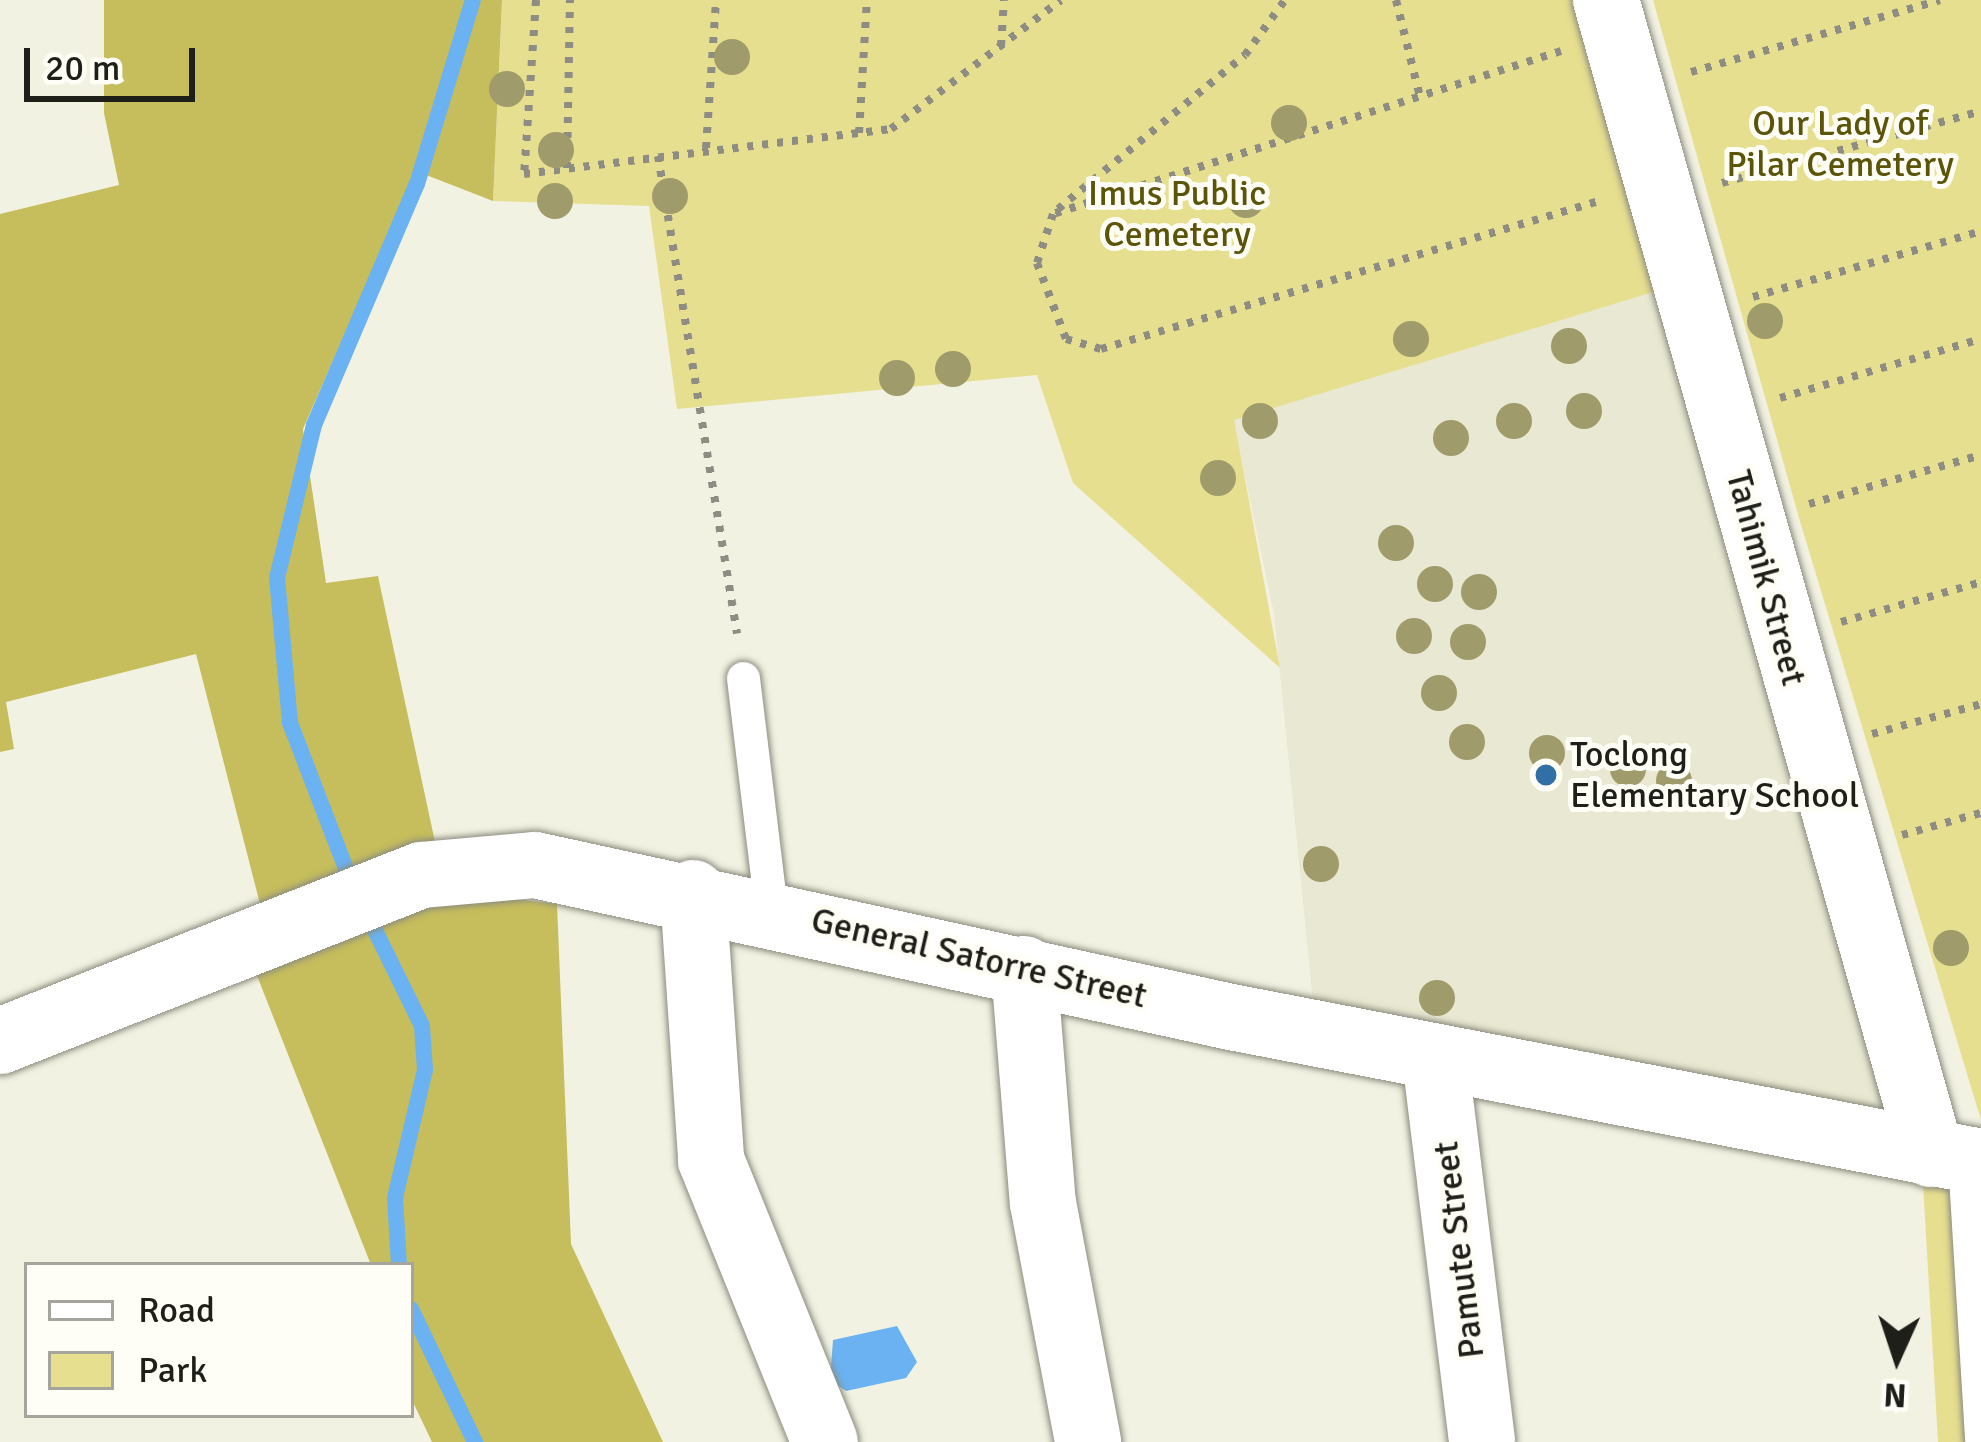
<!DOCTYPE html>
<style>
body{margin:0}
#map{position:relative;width:1981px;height:1442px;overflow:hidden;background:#f2f2e3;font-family:Signika,sans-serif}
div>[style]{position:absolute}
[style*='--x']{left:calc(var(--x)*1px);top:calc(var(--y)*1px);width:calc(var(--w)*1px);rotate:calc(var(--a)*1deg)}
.built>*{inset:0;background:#e9e8d2}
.green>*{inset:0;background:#e6df90}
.forest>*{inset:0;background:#c6bd5d}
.water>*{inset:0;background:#6ab2f2}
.stream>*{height:16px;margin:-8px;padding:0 8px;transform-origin:8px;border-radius:8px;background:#6ab2f2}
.path>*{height:8px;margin-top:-4px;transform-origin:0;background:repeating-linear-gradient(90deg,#8d8d83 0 6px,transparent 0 15px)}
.roads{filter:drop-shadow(0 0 3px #8c8c7f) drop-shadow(0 0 3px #8c8c7f)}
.service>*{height:33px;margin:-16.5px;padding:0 16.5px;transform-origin:16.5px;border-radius:16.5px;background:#fff}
.minor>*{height:66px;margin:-33px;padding:0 33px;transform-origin:33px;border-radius:33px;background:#fff}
.tertiary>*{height:66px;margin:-33px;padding:0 33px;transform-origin:33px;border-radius:33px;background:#fff}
.trees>*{width:36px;height:36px;margin:-18px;border-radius:50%;background:#9f9b6b}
.dots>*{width:33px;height:33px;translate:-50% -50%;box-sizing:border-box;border:6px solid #fffef6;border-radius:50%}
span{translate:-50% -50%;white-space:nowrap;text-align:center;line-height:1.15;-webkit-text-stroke:10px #fffef6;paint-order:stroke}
.park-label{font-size:36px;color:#5b5409}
.street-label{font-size:36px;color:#1f1f1a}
.poi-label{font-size:36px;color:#1f1f1a}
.left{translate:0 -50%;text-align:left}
.legend{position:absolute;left:24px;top:1262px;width:390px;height:156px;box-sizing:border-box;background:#fffef6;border:3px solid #a5a59e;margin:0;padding:15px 21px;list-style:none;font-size:36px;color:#1f1f1a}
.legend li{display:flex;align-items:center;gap:24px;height:60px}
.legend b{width:60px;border:3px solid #a5a59e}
.north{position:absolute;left:1837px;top:1298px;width:120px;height:120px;-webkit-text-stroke:9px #fffef6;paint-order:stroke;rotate:183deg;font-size:33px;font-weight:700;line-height:48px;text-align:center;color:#1f1f1a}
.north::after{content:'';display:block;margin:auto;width:42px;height:54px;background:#1f1f1a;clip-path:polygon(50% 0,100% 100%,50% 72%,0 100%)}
.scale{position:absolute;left:24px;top:48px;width:171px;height:54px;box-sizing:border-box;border:6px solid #1f1f1a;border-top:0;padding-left:15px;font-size:36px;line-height:42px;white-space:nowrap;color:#1f1f1a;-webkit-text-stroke:9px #fffef6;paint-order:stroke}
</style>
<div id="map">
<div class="built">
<i style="clip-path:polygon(1666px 288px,1896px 1111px,1314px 1012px,1274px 614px,1233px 420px)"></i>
</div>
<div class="green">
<i style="clip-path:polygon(502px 0,1593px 0,1666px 288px,1234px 420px,1280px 668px,1073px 483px,1037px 375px,677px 409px,649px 206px,493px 201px)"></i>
<i style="clip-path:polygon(1653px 0,1981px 0,1981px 1120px,1799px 518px)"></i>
<i style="clip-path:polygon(1923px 1183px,1981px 1191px,1981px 1442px,1938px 1442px)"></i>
</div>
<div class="forest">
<i style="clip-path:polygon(104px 0,502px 0,493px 201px,416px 171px,303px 429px,326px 583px,378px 576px,435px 842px,260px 904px,196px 654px,6px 702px,14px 749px,0 752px,0 214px,119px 185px,104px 113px)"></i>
<i style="clip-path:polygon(471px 894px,557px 904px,571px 1244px,663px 1442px,432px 1442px,411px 1398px,411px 1265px,371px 1265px,252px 963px)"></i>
</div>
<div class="water">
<i style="clip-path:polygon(897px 1326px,917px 1362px,906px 1378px,846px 1391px,830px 1380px,833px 1340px)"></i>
</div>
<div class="stream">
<i style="--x:353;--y:887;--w:176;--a:-111"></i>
<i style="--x:290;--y:723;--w:146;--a:-95.1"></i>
<i style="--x:277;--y:578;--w:157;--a:-76.4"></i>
<i style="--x:314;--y:425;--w:262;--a:-66.9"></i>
<i style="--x:417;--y:184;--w:192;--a:-73.1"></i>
<i style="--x:365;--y:910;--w:129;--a:63.8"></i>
<i style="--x:422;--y:1026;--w:44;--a:86.1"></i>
<i style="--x:425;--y:1070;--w:131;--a:103.2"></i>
<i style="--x:395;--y:1198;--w:67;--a:86.6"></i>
<i style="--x:411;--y:1309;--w:148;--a:64.3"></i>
</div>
<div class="path">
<i style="--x:536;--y:0;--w:174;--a:93.9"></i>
<i style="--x:524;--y:174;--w:370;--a:-7"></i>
<i style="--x:891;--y:129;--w:213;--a:-37.2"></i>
<i style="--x:1396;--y:0;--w:100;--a:76.1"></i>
<i style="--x:1001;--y:46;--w:46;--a:-86.3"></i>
<i style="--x:1561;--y:51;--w:534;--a:162.21"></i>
<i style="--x:1053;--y:214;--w:52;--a:108.1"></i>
<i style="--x:1037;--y:263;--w:81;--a:69.1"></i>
<i style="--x:1066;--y:339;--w:36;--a:16"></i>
<i style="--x:1101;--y:349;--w:520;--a:-16.55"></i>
<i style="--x:1691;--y:72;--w:259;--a:-16.1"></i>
<i style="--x:859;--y:133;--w:133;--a:-86.6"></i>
<i style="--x:706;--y:148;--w:148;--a:-86.1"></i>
<i style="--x:658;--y:156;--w:484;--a:80.6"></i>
<i style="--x:567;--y:168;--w:168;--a:-89"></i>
<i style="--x:1722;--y:183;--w:269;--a:-15.5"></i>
<i style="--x:1058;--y:209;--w:242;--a:-39.5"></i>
<i style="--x:1245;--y:55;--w:68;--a:-54"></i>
<i style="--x:1753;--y:297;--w:237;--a:-16.1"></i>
<i style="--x:1780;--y:398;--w:209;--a:-16.4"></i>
<i style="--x:1809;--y:504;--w:179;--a:-15.9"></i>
<i style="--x:1841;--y:622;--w:146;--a:-15.9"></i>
<i style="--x:1872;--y:734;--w:113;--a:-15.4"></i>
<i style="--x:1902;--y:835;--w:82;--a:-15.6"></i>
</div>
<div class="roads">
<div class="service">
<i style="--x:743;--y:678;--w:233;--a:83.1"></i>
<i style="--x:1964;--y:1159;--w:282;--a:86.5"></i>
</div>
<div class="minor">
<i style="--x:1606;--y:0;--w:1199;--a:74.27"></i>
<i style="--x:693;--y:893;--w:268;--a:86.1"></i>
<i style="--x:711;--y:1160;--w:304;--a:68"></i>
<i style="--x:1024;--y:969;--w:235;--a:85.4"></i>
<i style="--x:1043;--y:1203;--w:243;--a:79.3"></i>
<i style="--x:1435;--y:1058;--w:387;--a:83"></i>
</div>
<div class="tertiary">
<i style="--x:0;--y:1041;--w:453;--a:-21.5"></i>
<i style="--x:422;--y:875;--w:113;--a:-5.1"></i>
<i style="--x:535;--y:865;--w:712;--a:12.32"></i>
<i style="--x:1231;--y:1017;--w:764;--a:10.94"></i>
</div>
</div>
<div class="trees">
<i style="left:732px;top:57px"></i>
<i style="left:507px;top:89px"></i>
<i style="left:1289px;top:123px"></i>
<i style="left:556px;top:150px"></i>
<i style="left:670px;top:196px"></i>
<i style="left:1246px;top:200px"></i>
<i style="left:555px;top:201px"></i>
<i style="left:1765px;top:321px"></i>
<i style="left:1411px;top:339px"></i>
<i style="left:1569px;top:346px"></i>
<i style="left:953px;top:369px"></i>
<i style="left:897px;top:378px"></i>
<i style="left:1584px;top:411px"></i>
<i style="left:1260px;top:421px"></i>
<i style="left:1514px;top:421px"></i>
<i style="left:1451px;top:438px"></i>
<i style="left:1218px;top:478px"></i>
<i style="left:1396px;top:543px"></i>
<i style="left:1435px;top:584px"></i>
<i style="left:1479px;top:592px"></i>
<i style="left:1414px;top:636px"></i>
<i style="left:1468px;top:642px"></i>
<i style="left:1439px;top:693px"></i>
<i style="left:1467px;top:742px"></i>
<i style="left:1547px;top:753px"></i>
<i style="left:1628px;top:769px"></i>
<i style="left:1674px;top:781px"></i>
<i style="left:1321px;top:864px"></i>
<i style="left:1951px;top:948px"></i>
<i style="left:1437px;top:998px"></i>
</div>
<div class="dots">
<i style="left:1546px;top:775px;background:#3070a7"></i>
</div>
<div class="park-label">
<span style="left:1840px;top:144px">Our Lady of<br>Pilar Cemetery</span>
<span style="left:1177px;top:214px">Imus Public<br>Cemetery</span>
</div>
<div class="street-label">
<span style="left:1766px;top:578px;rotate:75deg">Tahimik Street</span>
<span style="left:979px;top:958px;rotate:13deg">General Satorre Street</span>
<span style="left:1459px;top:1250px;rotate:-97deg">Pamute Street</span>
</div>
<div class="poi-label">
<span class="left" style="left:1570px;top:775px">Toclong<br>Elementary School</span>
</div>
<ul class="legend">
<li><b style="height:15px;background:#fff"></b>Road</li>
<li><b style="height:33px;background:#e6df90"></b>Park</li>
</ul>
<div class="north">N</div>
<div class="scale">20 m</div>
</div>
